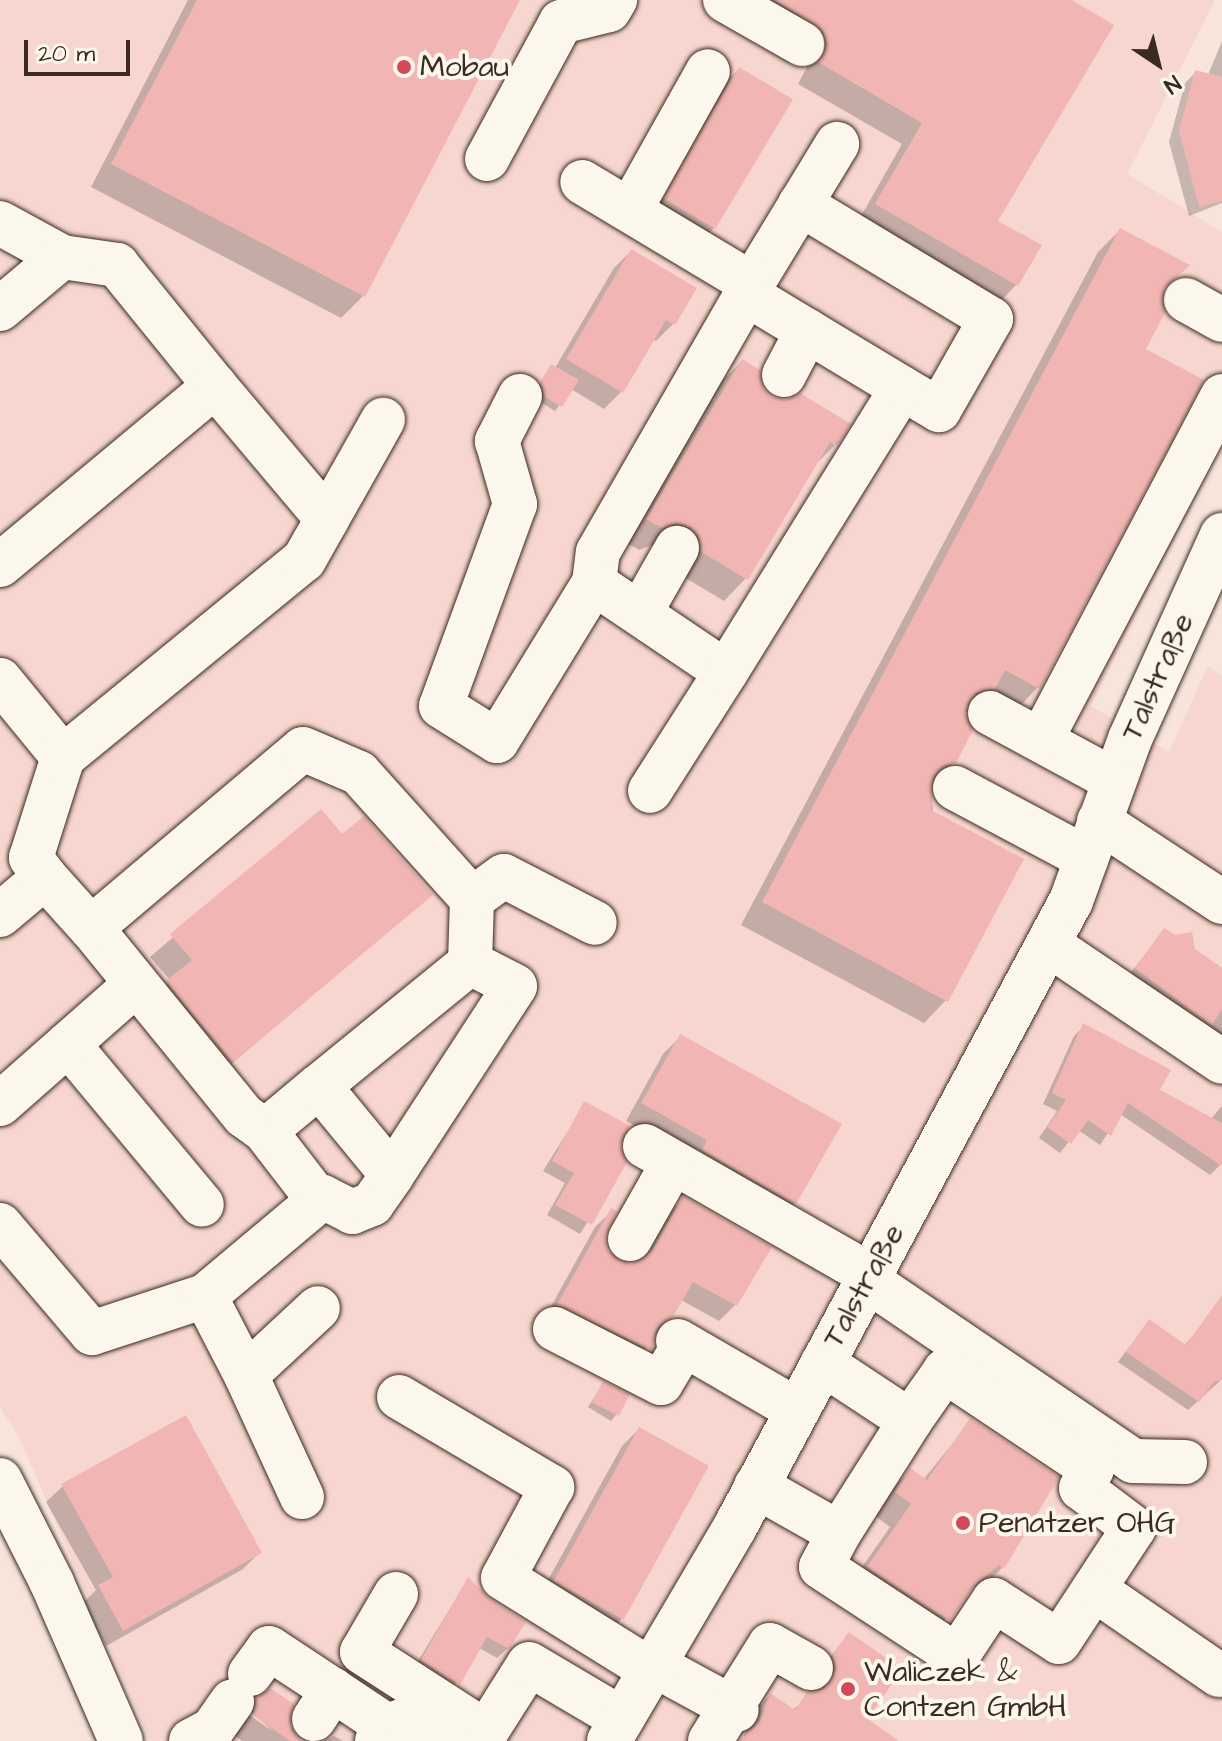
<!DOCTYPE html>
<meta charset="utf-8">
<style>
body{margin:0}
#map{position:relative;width:1222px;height:1741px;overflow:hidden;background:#f8e4db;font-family:"Architects Daughter",sans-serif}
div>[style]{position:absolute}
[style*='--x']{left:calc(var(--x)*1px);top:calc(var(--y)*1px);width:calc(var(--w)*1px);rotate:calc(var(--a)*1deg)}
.built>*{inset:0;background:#f6d6cf}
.shadow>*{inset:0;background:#0003}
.building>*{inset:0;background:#f1b6b3;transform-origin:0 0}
.roads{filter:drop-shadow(0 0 2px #3b2a1e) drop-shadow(0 0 2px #3b2a1e)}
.minor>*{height:44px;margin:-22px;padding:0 22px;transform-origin:22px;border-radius:22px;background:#fbf7ec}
.dots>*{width:22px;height:22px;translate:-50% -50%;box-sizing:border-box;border:4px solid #fbf7ec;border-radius:50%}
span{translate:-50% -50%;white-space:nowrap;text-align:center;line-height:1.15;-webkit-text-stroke:8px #fbf7ec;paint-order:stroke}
.poi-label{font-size:30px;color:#3b2a1e}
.left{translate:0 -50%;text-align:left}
.street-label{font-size:30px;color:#3b2a1e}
.north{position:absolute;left:1118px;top:24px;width:80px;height:80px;-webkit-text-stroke:6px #fbf7ec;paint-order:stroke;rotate:145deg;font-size:22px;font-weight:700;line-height:32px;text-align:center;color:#3b2a1e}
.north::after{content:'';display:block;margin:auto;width:28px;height:36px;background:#3b2a1e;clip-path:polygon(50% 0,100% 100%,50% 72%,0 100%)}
.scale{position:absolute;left:24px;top:40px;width:106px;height:36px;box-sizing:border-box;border:4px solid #3b2a1e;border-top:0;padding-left:10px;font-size:24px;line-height:28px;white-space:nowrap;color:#3b2a1e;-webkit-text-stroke:6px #fbf7ec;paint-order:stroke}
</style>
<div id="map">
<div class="built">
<i style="clip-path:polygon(0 0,1215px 0,1127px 174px,1222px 232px,1222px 442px,1091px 706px,1169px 752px,1208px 666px,1222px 676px,1222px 1741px,150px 1741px,19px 1437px,0 1407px)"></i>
</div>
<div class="shadow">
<i style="clip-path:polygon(188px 0,517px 0,363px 296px,341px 318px,91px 187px)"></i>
<i style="clip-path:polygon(720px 0,1068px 0,996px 221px,1016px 285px,996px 306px,856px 225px,902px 144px,798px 84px,807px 67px,803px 52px)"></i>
<i style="clip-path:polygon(1222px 41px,1222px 203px,1189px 216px,1169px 142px,1185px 83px,1196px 72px,1208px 75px)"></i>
<i style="clip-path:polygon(739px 69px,713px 229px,696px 246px,649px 217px,722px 86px)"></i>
<i style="clip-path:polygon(1120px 230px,1162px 291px,1038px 687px,1016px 710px,964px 712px,954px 762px,931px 786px,946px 1000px,924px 1023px,741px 925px,1098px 252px)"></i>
<i style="clip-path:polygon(631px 251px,673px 324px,656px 341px,652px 339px,621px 392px,604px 409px,571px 389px,555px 411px,540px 402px,536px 388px,555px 368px,614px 268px)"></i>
<i style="clip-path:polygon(742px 361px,771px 399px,835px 445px,813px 467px,746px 578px,724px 601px,679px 574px,667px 549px,652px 545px,639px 550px,625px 542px,720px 383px)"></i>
<i style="clip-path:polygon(321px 811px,342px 837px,431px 895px,210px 1082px,146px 1004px,170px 980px,150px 957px)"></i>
<i style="clip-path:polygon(1164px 930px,1222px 971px,1222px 1043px,1122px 984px)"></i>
<i style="clip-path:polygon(1084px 1026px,1158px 1091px,1211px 1119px,1222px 1106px,1222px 1163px,1210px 1175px,1120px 1114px,1100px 1145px,1078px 1130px,1060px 1153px,1039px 1138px,1057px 1111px,1043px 1104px,1074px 1036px)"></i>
<i style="clip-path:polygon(680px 1037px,795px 1203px,777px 1220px,691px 1157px,626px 1121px,663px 1054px)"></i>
<i style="clip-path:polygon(585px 1104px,625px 1162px,580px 1234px,547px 1215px,565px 1183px,543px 1171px)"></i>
<i style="clip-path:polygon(683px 1199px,735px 1305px,719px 1321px,681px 1300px,634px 1365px,543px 1321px,595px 1227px,612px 1211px,603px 1238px,606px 1252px,629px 1266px,642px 1259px,667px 1215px)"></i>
<i style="clip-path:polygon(1149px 1321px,1184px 1346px,1202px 1325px,1222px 1336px,1221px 1380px,1188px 1410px,1118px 1362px)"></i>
<i style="clip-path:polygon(603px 1384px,616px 1415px,611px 1421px,588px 1407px)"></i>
<i style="clip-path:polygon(971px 1421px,1002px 1568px,980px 1590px,975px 1586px,966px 1594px,926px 1642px,846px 1590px,890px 1527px,874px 1515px,888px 1493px,910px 1471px,923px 1480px)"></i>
<i style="clip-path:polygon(639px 1429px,706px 1467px,620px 1621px,603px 1638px,538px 1598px,622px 1446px)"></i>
<i style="clip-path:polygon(63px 1486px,260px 1552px,243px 1569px,106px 1646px,83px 1603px,96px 1590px,46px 1502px)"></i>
<i style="clip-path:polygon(468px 1579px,508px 1648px,497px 1658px,479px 1648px,448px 1694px,412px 1671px)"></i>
<i style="clip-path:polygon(849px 1634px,865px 1719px,895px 1741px,742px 1741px,753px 1712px,770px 1695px,792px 1710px,816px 1693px,816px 1674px)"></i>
<i style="clip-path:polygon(257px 1699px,287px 1719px,299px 1741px,242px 1741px,234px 1735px,245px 1712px,274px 1732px,248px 1709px)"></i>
<i style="clip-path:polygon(334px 1736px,343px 1741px,324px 1741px)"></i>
</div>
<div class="building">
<i style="clip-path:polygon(197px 0,520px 0,365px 297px,111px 164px)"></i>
<i style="clip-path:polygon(775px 0,1072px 0,1114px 25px,998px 221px,1042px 245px,1018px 286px,875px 204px,922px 123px,818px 62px,827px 45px,823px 31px)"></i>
<i style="left:739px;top:67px;width:63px;height:151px;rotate:31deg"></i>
<i style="clip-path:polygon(1195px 70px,1222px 77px,1222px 201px,1199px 207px,1179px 131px)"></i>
<i style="clip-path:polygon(1120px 228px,1190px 265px,1164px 289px,1165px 313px,1146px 349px,1204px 380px,1040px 689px,1005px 670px,995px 689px,976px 692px,965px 713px,973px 730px,956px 763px,942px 766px,933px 777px,931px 810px,1024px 859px,948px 1002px,762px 902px)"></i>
<i style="clip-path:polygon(631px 249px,697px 288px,675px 325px,666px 320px,623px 393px,566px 359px)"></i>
<i style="clip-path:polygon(742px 359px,760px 370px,763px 388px,772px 397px,786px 400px,800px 393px,851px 424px,837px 446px,830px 442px,748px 580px,701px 552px,699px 536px,690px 527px,676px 523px,662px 528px,646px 519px)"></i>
<i style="clip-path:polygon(551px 364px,579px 380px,562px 407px,545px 397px,540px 382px)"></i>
<i style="clip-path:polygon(321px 809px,342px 834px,364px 816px,433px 895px,233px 1062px,166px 981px,192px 960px,170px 934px)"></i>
<i style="clip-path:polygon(1164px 928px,1175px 935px,1192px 932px,1195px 949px,1222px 968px,1222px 1009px,1212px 1025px,1135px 968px)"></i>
<i style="clip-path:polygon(1083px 1023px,1171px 1070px,1160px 1090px,1222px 1123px,1222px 1166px,1128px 1103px,1111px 1136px,1088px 1120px,1071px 1144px,1047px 1127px,1066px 1100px,1052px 1093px)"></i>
<i style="clip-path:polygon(680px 1034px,842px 1124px,796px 1204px,702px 1150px,707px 1140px,641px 1103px)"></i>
<i style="clip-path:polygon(584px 1101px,630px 1126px,620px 1145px,627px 1162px,592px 1225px,555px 1205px,574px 1173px,552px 1161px)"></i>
<i style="clip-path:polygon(683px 1196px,772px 1247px,737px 1306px,693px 1282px,673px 1317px,657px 1328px,652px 1350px,557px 1305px,611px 1208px,617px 1211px,605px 1238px,608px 1251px,631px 1264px,652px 1251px)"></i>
<i style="clip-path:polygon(1222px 1295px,1222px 1380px,1214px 1382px,1199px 1402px,1126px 1352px,1149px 1319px,1186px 1345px)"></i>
<i style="left:603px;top:1381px;width:30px;height:24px;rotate:27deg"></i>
<i style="clip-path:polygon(186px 1415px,262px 1553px,123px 1631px,98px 1585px,113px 1577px,61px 1484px)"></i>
<i style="clip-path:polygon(970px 1418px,1059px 1477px,1004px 1569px,999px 1565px,974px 1586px,950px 1621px,867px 1567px,911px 1504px,895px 1492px,910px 1468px,927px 1480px)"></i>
<i style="left:639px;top:1427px;width:80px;height:176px;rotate:29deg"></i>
<i style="clip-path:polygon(468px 1577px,490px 1599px,526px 1622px,509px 1649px,487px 1637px,460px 1685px,421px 1660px)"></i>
<i style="clip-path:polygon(849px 1632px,902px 1669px,868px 1719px,899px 1741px,739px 1741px,759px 1723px,770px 1693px,795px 1710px,807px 1692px,824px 1689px,836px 1668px,832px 1655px)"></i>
<i style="clip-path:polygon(270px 1688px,294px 1704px,291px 1730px,303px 1741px,290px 1741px,253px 1715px,256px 1698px)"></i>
</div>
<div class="roads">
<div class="minor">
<i style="--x:725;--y:0;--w:89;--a:29.7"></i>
<i style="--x:487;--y:159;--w:156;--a:-61.6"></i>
<i style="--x:561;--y:22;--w:49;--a:-14"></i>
<i style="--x:609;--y:10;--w:12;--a:-59"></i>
<i style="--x:800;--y:204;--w:223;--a:31.1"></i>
<i style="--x:991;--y:319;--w:105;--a:119.7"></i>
<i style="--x:939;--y:410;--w:43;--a:-149.3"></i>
<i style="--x:630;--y:210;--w:159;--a:-60.7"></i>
<i style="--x:0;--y:223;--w:71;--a:28.7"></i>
<i style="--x:752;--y:284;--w:164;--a:-58.7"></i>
<i style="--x:1186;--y:300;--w:41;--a:29.1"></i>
<i style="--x:0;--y:309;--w:81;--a:-40"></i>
<i style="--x:62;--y:257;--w:56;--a:8.3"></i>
<i style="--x:117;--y:265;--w:156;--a:51"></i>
<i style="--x:784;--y:375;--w:50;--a:-62.4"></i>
<i style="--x:520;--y:396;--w:51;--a:117.1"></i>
<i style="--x:497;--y:441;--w:66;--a:74.1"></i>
<i style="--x:515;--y:504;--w:215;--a:110.1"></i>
<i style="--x:441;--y:706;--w:66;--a:32"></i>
<i style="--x:497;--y:741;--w:185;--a:-58.5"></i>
<i style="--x:594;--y:583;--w:31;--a:-83"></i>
<i style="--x:598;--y:552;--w:309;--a:-60.1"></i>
<i style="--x:752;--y:284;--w:198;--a:-149"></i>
<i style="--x:0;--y:565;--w:280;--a:-39.8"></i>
<i style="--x:215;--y:386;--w:174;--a:49.9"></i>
<i style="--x:594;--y:583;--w:159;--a:34"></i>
<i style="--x:726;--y:672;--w:141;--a:122.6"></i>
<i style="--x:640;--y:613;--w:75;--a:-60.4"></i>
<i style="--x:726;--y:672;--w:334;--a:-58.2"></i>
<i style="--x:902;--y:388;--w:182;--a:-148.9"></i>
<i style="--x:0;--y:680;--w:99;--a:50.7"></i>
<i style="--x:990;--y:713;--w:141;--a:28.4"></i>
<i style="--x:1041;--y:740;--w:389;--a:-62.2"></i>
<i style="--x:955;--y:788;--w:149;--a:28.1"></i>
<i style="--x:1099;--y:821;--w:147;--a:33.4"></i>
<i style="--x:45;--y:877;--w:24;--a:-126"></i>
<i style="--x:31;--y:858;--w:106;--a:-72.4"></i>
<i style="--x:63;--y:757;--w:311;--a:-39.3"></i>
<i style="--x:304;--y:560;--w:161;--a:-60.6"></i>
<i style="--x:0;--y:915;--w:59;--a:-40.2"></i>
<i style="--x:45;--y:877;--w:69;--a:48"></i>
<i style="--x:1048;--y:944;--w:210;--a:34.1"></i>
<i style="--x:470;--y:963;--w:64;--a:-88.2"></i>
<i style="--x:472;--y:899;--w:39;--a:-36"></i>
<i style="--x:504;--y:876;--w:102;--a:27.3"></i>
<i style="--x:68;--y:1044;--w:209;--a:50.2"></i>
<i style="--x:319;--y:1086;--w:70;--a:140.2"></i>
<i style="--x:265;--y:1131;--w:88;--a:52.4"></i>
<i style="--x:0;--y:1104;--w:181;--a:-41.4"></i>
<i style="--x:265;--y:1131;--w:26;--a:-144"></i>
<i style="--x:244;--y:1116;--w:242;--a:-129.1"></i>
<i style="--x:91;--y:928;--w:277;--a:-40.2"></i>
<i style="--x:303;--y:749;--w:61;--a:23.2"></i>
<i style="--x:359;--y:773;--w:169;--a:48.1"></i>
<i style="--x:645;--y:1146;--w:259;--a:29.8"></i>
<i style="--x:0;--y:1225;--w:142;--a:49.6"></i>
<i style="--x:92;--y:1333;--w:119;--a:-18.1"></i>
<i style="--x:205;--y:1296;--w:89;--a:62.6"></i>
<i style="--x:630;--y:1239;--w:87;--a:-60.5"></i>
<i style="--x:867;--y:1280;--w:322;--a:34.2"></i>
<i style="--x:1133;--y:1461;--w:52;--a:1.1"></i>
<i style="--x:205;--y:1296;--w:154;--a:-40"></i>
<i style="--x:323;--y:1197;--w:33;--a:27"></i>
<i style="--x:352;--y:1212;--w:22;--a:-22"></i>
<i style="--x:372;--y:1204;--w:35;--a:-55"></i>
<i style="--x:392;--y:1175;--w:225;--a:-56.9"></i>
<i style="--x:515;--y:986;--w:51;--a:-152.9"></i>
<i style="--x:470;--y:963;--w:195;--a:140.8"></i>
<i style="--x:319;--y:1086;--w:115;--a:50.6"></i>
<i style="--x:555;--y:1329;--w:119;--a:27"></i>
<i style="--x:661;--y:1383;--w:44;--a:-58.8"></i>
<i style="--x:678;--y:1341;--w:138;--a:30.1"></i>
<i style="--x:399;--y:1397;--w:178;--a:30.5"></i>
<i style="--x:552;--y:1487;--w:103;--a:118.3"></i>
<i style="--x:503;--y:1578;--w:174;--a:31.9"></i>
<i style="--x:0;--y:1480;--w:115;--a:63.2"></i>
<i style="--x:52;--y:1583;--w:172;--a:66.4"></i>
<i style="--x:756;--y:1486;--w:95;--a:29.5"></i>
<i style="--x:839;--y:1533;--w:133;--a:-57.6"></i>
<i style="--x:910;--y:1421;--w:105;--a:-146.6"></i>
<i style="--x:302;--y:1497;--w:134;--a:-114.7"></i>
<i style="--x:246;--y:1375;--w:98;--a:-42.9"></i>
<i style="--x:839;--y:1533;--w:38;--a:118"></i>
<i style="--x:821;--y:1567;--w:163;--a:33.2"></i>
<i style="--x:957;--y:1656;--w:67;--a:-56.5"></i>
<i style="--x:994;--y:1600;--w:77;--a:32.9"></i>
<i style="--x:1059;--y:1642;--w:136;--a:-56.7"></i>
<i style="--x:1134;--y:1528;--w:66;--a:-143"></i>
<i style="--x:1081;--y:1488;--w:22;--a:-60"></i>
<i style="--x:1092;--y:1469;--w:177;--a:-146.3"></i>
<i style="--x:945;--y:1371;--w:61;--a:125"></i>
<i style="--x:1094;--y:1589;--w:152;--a:34.5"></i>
<i style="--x:396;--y:1594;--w:67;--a:120.4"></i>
<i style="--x:362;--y:1652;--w:148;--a:32.8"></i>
<i style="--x:486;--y:1732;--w:80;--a:-57.7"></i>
<i style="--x:529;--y:1664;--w:108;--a:30.6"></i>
<i style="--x:654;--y:1665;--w:94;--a:28.5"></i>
<i style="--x:250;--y:1674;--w:32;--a:-54"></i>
<i style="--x:269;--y:1648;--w:77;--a:33.3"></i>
<i style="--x:314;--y:1719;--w:35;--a:-57"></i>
<i style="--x:333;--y:1690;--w:65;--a:33.7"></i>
<i style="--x:191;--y:1741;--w:24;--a:-28"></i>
<i style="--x:212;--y:1730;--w:35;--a:-55"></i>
<i style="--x:377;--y:1741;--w:18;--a:-56"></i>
<i style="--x:387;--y:1726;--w:21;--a:-19"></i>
<i style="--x:407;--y:1719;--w:38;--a:35"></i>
<i style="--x:609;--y:1741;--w:248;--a:-59.5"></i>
<i style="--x:735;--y:1527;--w:710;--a:-61.78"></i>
<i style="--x:1071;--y:901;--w:172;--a:-70"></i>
<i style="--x:1130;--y:739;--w:224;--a:-65.7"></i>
<i style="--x:710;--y:1741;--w:113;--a:-58"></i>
<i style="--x:770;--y:1645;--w:47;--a:29.3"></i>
</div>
</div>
<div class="dots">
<i style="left:404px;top:67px;background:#d1495b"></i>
<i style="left:963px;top:1523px;background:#d1495b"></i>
<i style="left:848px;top:1689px;background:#d1495b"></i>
</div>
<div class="poi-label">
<span class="left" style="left:420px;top:67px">Mobau</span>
<span class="left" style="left:979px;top:1523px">Penatzer OHG</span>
<span class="left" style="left:864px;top:1689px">Waliczek &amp;<br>Contzen GmbH</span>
</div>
<div class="street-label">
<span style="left:1158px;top:677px;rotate:-66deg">Talstraße</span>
<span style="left:864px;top:1286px;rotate:-61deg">Talstraße</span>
</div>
<div class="north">N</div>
<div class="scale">20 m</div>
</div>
